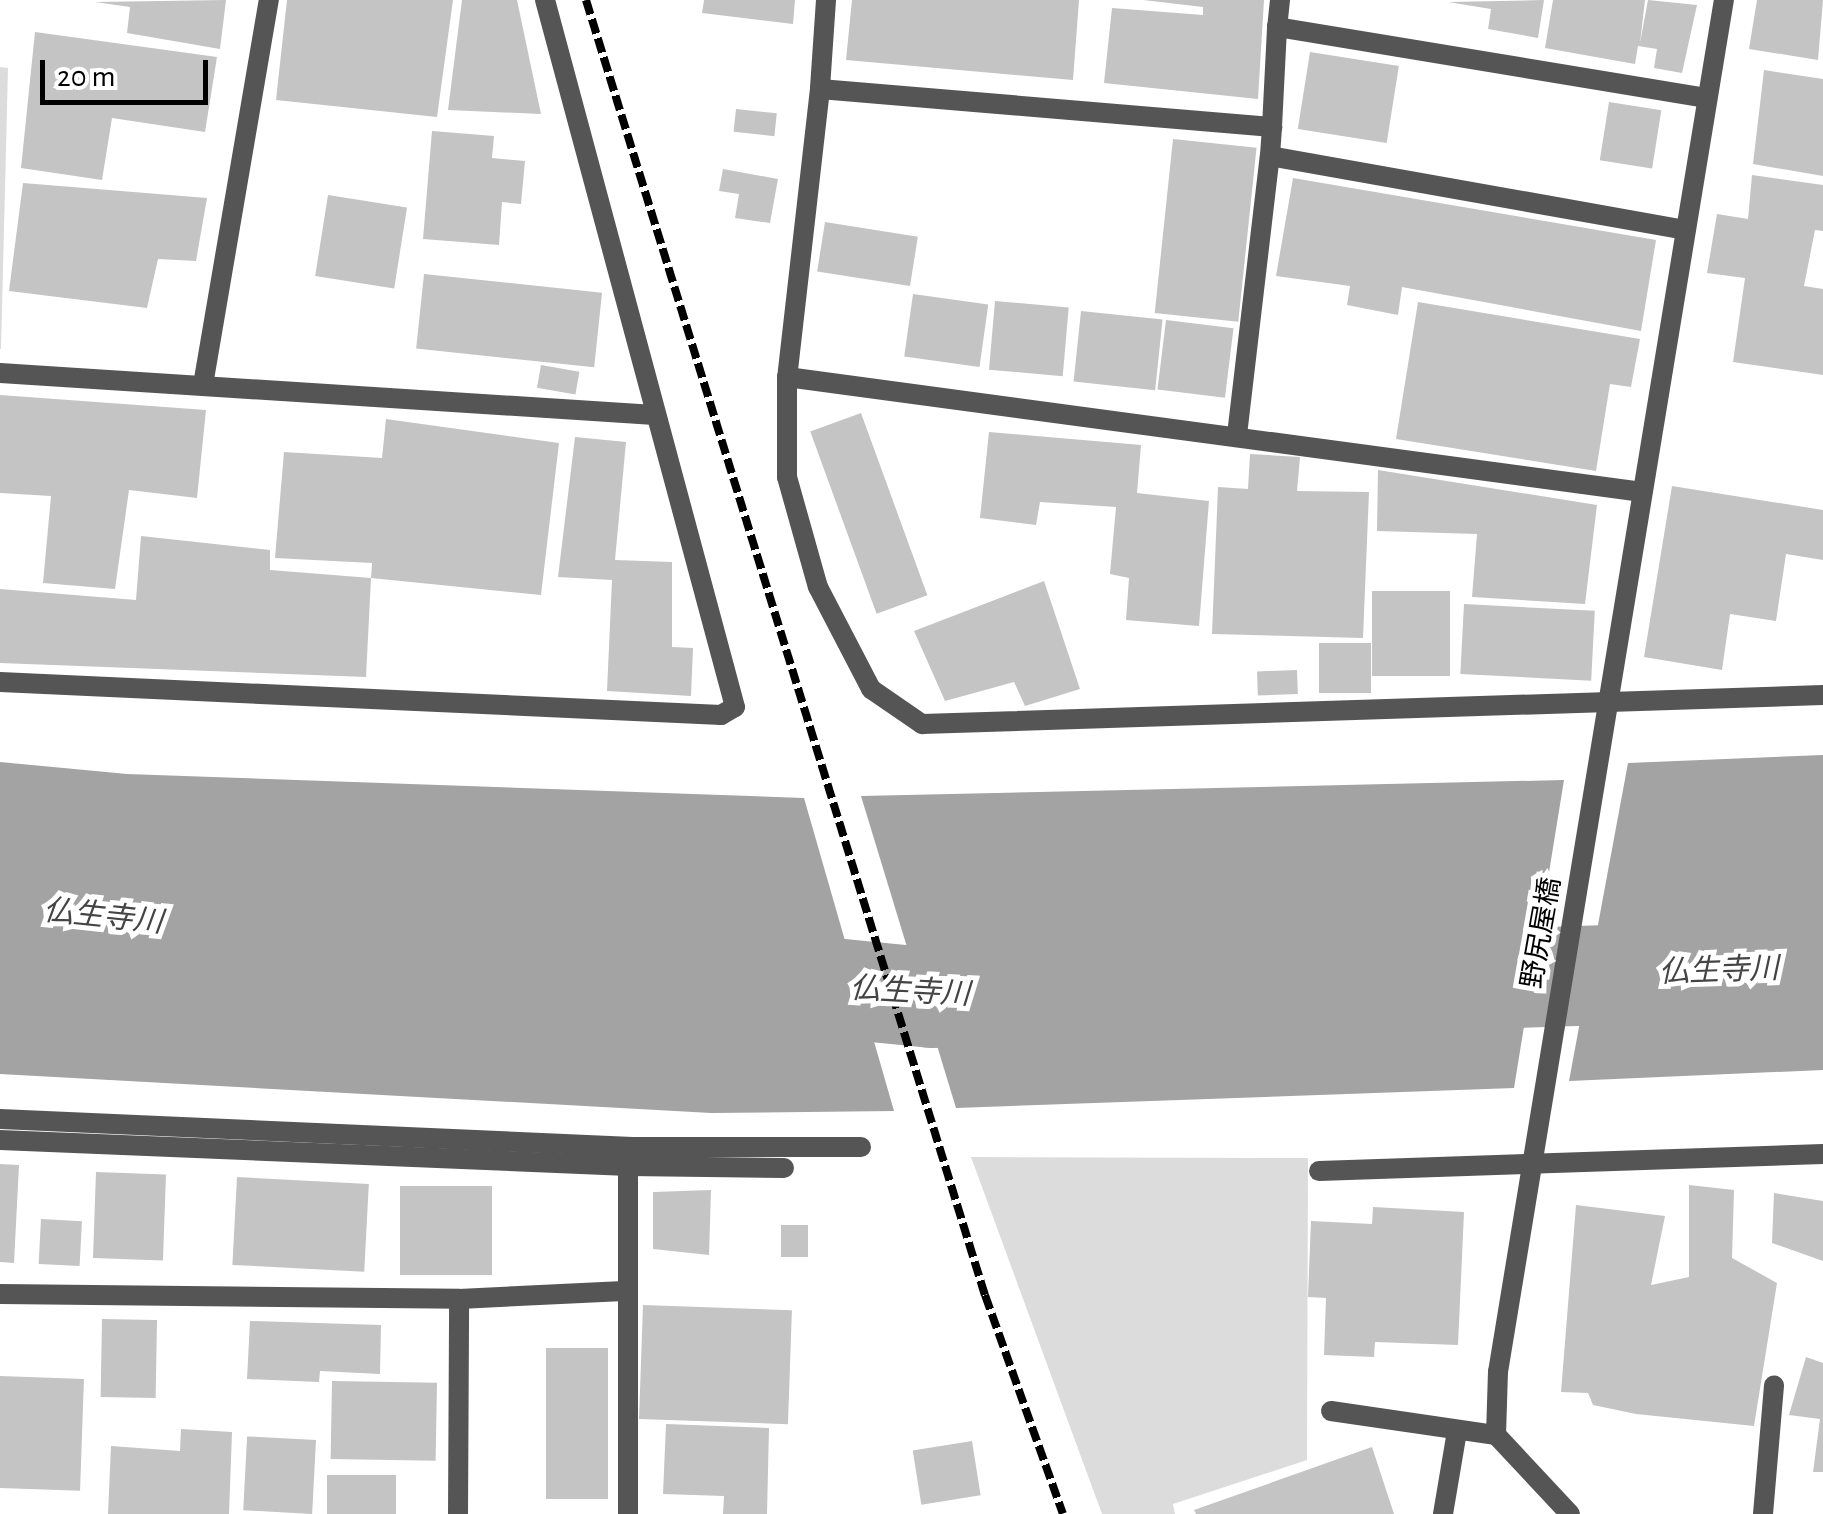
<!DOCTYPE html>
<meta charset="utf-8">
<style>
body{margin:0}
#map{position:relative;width:1823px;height:1514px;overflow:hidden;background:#fff;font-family:"Alegreya Sans","Noto Sans JP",sans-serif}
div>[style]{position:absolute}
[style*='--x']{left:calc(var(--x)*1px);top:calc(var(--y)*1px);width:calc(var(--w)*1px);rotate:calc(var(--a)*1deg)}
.green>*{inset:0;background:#dcdcdc}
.water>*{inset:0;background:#a3a3a3}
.river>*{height:100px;margin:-50px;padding:0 50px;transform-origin:50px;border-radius:50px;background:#a3a3a3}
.building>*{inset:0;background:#c4c4c4;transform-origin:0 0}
.pedestrian>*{height:20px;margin:-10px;padding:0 10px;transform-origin:10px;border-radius:10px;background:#555}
.minor>*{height:20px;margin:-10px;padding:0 10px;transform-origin:10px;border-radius:10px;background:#555}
.rail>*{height:8px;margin-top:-4px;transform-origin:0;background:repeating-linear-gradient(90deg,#000 0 15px,transparent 0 20px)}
span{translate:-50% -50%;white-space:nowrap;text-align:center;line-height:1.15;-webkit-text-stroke:10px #fff;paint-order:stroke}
.street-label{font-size:28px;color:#000}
.water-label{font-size:30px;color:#444;font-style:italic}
.scale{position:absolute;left:40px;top:60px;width:168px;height:45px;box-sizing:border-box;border:5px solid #000;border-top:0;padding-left:12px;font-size:30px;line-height:35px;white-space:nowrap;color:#000;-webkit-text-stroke:8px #fff;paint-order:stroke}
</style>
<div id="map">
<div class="green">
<i style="clip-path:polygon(0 67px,8px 68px,1px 349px,0 349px)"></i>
<i style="clip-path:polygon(971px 1157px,1308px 1158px,1307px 1460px,1173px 1504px,1175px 1514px,1102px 1514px)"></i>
</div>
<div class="water">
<i style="clip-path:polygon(1823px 755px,1823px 1070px,1569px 1081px,1628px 763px)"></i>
<i style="clip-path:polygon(0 762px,127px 774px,804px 798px,894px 1111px,711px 1113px,0 1074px)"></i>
<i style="clip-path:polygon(1564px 780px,1514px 1088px,956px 1108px,861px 796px)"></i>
</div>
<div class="river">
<i style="--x:722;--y:977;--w:210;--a:5.7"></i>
<i style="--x:931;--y:998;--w:130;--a:-2.2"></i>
<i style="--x:1395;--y:982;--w:428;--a:-1.9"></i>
</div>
<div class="building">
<i style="clip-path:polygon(226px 0,220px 49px,127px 33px,130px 7px,95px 2px)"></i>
<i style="clip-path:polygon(287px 0,453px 0,437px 117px,276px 100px)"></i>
<i style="clip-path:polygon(462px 0,517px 0,541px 114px,448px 110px)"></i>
<i style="clip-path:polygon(704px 0,795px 0,793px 24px,702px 13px)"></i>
<i style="clip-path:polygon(852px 0,1079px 0,1073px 80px,846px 60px)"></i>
<i style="clip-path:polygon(1143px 0,1264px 0,1258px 99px,1104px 83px,1112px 8px,1203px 15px,1203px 7px)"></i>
<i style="clip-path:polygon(1544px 0,1538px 38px,1488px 29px,1491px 9px,1448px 2px)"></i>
<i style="clip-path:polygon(1553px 0,1645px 0,1640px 43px,1648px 0,1697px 5px,1682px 73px,1654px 68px,1657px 49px,1638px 46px,1635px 64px,1545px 48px)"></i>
<i style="clip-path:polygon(1757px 0,1823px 0,1818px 60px,1749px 49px)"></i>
<i style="clip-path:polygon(35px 32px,217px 57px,205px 132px,112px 118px,102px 180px,21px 168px)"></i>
<i style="left:1310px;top:52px;width:90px;height:78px;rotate:9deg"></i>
<i style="clip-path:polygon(1764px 70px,1823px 79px,1823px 176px,1753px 164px)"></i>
<i style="left:1609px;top:102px;width:53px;height:59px;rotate:9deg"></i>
<i style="left:736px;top:109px;width:41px;height:23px;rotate:6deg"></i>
<i style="clip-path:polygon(432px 131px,494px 136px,492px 158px,525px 161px,521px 204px,502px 202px,499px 245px,423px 239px)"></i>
<i style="left:1173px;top:139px;width:84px;height:175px;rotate:6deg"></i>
<i style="clip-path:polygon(723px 169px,778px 179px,770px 223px,735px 218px,739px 194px,719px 191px)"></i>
<i style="clip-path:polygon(1752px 175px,1823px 185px,1823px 231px,1815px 230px,1804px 286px,1823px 289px,1823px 375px,1733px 362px,1745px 278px,1707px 273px,1717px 214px,1748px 219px)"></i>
<i style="clip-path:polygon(1293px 178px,1656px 240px,1641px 331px,1402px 287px,1398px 315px,1347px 305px,1350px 286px,1276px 276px)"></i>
<i style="clip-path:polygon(23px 183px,207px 198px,196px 261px,158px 259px,147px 308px,9px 291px)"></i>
<i style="left:328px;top:195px;width:80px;height:82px;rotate:9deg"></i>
<i style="left:825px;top:222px;width:94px;height:50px;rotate:9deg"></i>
<i style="left:424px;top:274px;width:179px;height:75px;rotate:6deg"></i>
<i style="left:913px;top:294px;width:76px;height:63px;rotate:8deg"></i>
<i style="left:995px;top:301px;width:74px;height:69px;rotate:5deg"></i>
<i style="clip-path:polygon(1418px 302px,1640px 339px,1631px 387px,1610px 384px,1596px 471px,1396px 439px)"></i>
<i style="left:1081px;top:311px;width:82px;height:71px;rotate:6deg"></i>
<i style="left:1166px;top:320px;width:68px;height:70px;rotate:7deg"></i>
<i style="left:541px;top:365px;width:39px;height:23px;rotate:10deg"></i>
<i style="clip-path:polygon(0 395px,206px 410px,197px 498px,129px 490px,115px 589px,43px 583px,51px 496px,0 493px)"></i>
<i style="left:861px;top:413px;width:194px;height:54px;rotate:70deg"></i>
<i style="clip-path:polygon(386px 419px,559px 443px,541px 595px,371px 578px,372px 563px,275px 558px,284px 452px,382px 458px)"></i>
<i style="clip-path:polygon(989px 432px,1141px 445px,1137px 493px,1209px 501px,1199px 626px,1126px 620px,1129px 578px,1110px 574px,1116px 507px,1040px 502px,1036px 525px,980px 518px)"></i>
<i style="clip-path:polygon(575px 437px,626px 442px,615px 560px,672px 562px,672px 647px,693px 648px,691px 696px,607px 691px,612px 580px,558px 577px)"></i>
<i style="clip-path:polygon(1250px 454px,1300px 457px,1297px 491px,1369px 492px,1363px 638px,1212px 634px,1218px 487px,1248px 489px)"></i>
<i style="clip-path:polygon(1378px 470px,1597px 505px,1585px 604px,1472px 597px,1477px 534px,1377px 531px)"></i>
<i style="clip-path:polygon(1672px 486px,1823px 510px,1823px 560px,1786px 554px,1776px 621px,1730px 614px,1722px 670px,1644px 657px)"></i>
<i style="clip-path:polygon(141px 536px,270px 550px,270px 570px,371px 578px,366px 677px,0 663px,0 589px,136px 600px)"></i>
<i style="clip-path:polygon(1044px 581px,1080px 689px,1025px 706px,1014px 682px,945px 701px,914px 631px)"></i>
<i style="left:1372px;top:591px;width:78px;height:85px"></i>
<i style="left:1464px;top:604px;width:131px;height:70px;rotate:3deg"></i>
<i style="left:1371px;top:643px;width:50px;height:52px;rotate:90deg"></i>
<i style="left:1297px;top:670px;width:24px;height:40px;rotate:88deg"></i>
<i style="clip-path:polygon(0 1164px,19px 1165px,14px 1263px,0 1262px)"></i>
<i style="left:96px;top:1172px;width:70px;height:86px;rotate:2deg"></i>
<i style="left:237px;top:1177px;width:132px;height:88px;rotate:3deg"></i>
<i style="clip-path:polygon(1689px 1185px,1734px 1190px,1732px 1258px,1777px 1283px,1754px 1426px,1636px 1414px,1593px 1405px,1588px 1393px,1561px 1392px,1576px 1205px,1665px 1216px,1651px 1285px,1689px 1277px)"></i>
<i style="left:492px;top:1186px;width:89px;height:92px;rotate:90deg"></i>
<i style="clip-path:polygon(711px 1190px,709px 1255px,653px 1249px,653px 1192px)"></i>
<i style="clip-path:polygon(1774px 1193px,1823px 1201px,1823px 1261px,1772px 1243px)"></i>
<i style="clip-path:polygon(1373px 1207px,1464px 1212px,1458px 1345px,1375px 1342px,1374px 1357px,1324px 1355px,1326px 1298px,1308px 1297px,1311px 1221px,1372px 1224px)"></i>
<i style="left:41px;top:1219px;width:41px;height:45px;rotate:3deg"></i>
<i style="left:781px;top:1225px;width:27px;height:32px"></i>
<i style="left:643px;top:1305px;width:149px;height:114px;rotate:2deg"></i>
<i style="left:102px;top:1319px;width:55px;height:78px;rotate:1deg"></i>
<i style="clip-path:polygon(250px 1321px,381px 1325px,380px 1374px,320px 1371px,319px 1382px,247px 1379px)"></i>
<i style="left:546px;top:1348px;width:62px;height:151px"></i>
<i style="clip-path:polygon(1806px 1357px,1823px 1363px,1823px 1472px,1813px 1472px,1820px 1419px,1789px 1415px)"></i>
<i style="left:0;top:1376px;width:84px;height:112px;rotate:2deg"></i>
<i style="left:332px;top:1381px;width:105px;height:78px;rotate:1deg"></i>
<i style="clip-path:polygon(666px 1424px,769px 1428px,767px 1514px,723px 1514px,724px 1496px,663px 1494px)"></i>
<i style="clip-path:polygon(181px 1429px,232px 1432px,229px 1514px,108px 1514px,111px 1446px,180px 1451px)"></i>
<i style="left:316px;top:1440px;width:74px;height:69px;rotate:93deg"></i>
<i style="left:972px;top:1441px;width:55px;height:60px;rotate:81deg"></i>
<i style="clip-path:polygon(1372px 1447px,1394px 1514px,1196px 1514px,1194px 1510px)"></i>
<i style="left:396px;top:1475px;width:39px;height:69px;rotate:90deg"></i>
</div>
<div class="pedestrian">
<i style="--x:0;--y:1119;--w:633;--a:2.54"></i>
<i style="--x:632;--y:1147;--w:229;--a:0"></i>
</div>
<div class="minor">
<i style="--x:826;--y:0;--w:89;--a:93.9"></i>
<i style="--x:820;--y:89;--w:454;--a:4.8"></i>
<i style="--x:1272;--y:127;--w:29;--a:94"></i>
<i style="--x:1270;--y:156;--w:422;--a:10.1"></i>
<i style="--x:1280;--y:0;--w:27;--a:96"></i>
<i style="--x:1277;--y:27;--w:436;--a:9.4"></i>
<i style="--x:820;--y:89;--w:290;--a:96.5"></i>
<i style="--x:787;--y:377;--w:100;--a:90"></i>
<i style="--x:787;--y:477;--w:114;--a:74.3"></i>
<i style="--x:818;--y:587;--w:115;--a:62.5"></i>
<i style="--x:871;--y:689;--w:62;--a:34.5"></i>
<i style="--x:922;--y:724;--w:901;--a:-1.84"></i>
<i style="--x:1272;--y:127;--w:100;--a:-87.1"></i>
<i style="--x:0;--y:373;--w:656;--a:3.67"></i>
<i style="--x:787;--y:377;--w:863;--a:7.66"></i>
<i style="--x:203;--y:385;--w:391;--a:-80.3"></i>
<i style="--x:1237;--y:435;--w:281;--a:-83.3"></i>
<i style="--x:0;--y:682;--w:722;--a:2.62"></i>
<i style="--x:721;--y:715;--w:16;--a:-30"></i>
<i style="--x:735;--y:707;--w:732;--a:-105.04"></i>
<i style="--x:0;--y:1140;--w:629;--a:2.37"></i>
<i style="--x:1319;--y:1171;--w:504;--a:-1.93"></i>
<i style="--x:0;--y:1294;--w:459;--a:0.6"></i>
<i style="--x:459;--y:1299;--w:165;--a:-2.8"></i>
<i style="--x:1331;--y:1411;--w:167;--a:8.3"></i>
<i style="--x:458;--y:1514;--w:215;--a:-89.7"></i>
<i style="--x:628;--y:1514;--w:348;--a:-90"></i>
<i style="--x:628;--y:1166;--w:156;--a:0.7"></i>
<i style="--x:1443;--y:1514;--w:84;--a:-80.4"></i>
<i style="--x:1570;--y:1514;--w:108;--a:-133.1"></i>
<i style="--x:1496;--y:1435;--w:63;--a:-88.2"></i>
<i style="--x:1498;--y:1372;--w:1390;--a:-80.65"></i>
<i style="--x:1763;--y:1514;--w:129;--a:-85.1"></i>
</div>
<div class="rail">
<i style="--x:586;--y:0;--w:1355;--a:72.88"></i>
<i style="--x:985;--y:1295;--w:232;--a:70.4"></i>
</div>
<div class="street-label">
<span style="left:1542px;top:933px;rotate:-80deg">野尻屋橋</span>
</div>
<div class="water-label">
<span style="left:103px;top:917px;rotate:6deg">仏生寺川</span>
<span style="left:1719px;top:971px;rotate:-2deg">仏生寺川</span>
<span style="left:910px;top:992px;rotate:3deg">仏生寺川</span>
</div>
<div class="scale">20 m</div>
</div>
